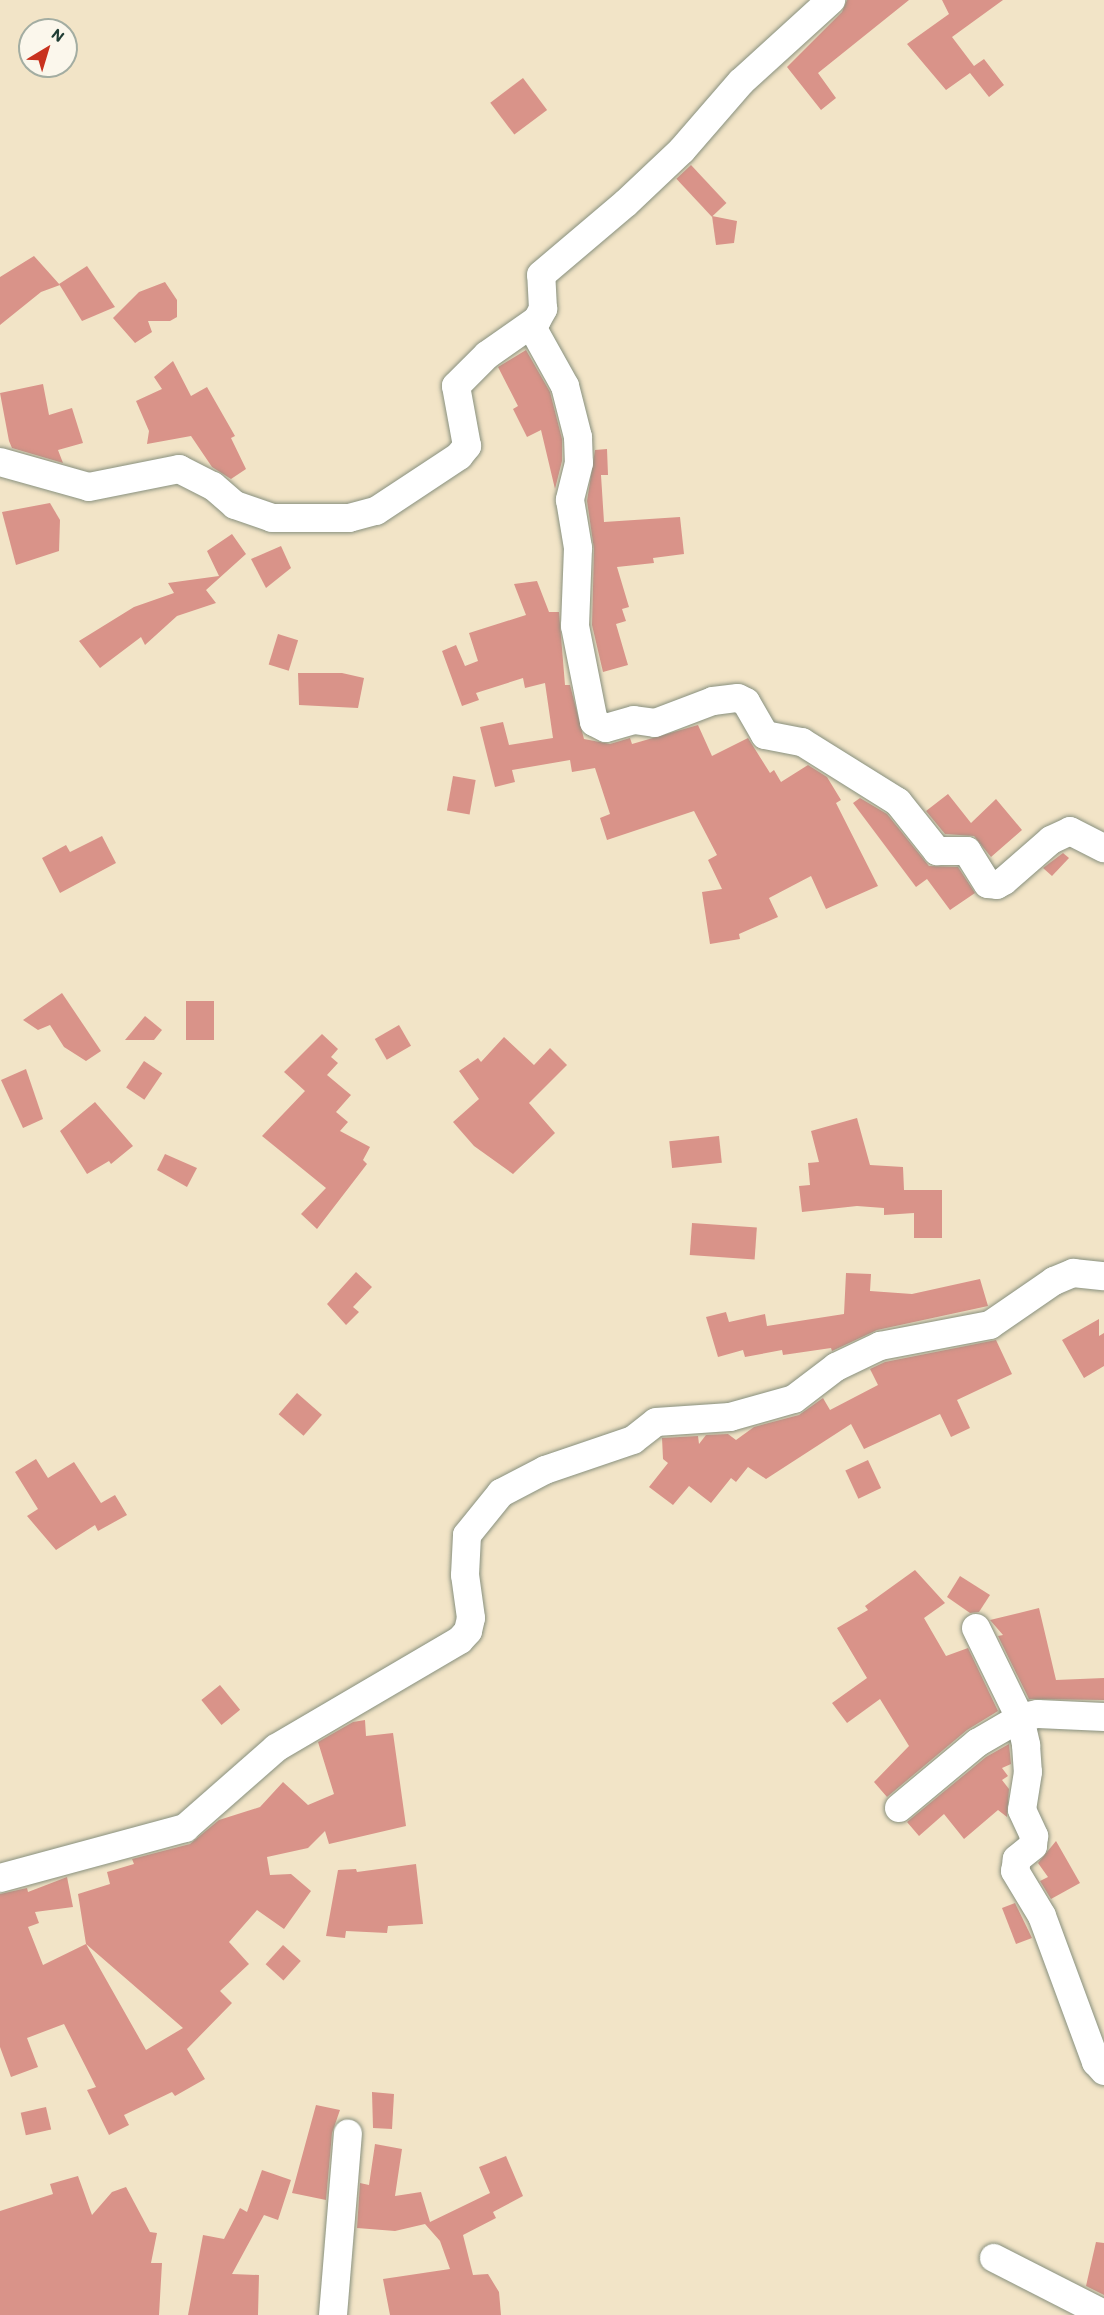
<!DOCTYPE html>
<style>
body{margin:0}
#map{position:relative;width:1104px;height:2315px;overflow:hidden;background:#f2e4c7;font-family:Itim,sans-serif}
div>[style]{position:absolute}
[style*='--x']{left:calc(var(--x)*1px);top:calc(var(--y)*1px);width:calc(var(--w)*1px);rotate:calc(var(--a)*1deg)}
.building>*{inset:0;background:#d99389;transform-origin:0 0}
.roads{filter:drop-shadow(0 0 2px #88907e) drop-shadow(0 0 2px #88907e)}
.minor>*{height:28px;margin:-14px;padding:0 14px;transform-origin:14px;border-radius:14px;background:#fff}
span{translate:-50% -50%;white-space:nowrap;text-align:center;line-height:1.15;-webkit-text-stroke:5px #fbf7ec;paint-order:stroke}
.north{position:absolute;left:18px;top:18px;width:60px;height:60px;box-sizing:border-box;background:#fbf7ec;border:2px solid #a3ada2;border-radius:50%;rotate:38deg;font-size:16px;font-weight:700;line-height:24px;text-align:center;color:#1f3d34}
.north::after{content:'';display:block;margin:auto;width:21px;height:27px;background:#c8321e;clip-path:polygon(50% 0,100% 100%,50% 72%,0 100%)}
</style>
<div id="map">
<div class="building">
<i style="clip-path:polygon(847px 0,909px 0,818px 73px,836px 98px,821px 110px,787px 67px,842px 12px)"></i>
<i style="clip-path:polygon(942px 0,1003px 0,952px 37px,974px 66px,984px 59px,1004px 85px,989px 97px,970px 73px,946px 90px,907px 44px,949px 14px)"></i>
<i style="left:523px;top:78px;width:40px;height:41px;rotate:53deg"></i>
<i style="left:691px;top:165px;width:52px;height:20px;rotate:47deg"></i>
<i style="clip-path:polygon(712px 216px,737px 221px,734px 243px,716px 245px)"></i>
<i style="clip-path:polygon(34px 256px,60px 285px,41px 292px,0 325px,0 277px)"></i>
<i style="clip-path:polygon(87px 266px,115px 307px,82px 321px,59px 284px)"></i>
<i style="clip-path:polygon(165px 282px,177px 300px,177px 317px,170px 321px,148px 321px,152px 332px,135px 343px,113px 318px,139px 292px)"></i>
<i style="clip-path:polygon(526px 350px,550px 392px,562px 439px,562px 461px,555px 489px,541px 430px,527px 437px,513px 409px,518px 406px,498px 367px)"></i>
<i style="clip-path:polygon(173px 361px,191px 396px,207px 387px,235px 436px,231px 438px,246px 469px,231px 479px,212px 467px,191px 436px,147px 444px,149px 431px,136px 401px,162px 389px,154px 377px)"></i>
<i style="clip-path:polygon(43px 384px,49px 415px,72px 408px,83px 443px,58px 450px,63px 463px,12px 448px,9px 441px,0 393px)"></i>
<i style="clip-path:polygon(607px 449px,608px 475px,601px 475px,604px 522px,680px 517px,684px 554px,653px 558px,654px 563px,617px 567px,629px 607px,622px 609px,626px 621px,616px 624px,628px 665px,603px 672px,592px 625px,594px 549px,587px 501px,595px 450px)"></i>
<i style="clip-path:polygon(50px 503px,60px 520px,59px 551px,16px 565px,2px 512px)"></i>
<i style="clip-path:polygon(232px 534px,246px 554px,206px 590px,216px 603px,177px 616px,145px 645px,141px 637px,100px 668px,79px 641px,134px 607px,174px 593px,168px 583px,219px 576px,207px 551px)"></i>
<i style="clip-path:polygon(281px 546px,291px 568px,266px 588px,251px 559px)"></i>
<i style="clip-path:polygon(537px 581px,549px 612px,559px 612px,565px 685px,570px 685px,584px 739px,610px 744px,630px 738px,632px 744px,698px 725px,712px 756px,748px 738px,770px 773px,774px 770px,781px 782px,808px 765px,827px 777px,841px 800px,836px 803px,878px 886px,826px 909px,811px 876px,769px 898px,778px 917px,739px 934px,740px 939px,710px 944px,702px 892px,722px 889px,708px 860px,717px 855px,694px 811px,607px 840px,600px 818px,610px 814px,595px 768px,572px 772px,570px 760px,512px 770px,515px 782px,495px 787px,480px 727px,503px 722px,509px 745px,553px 738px,545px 683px,525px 688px,523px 678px,476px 693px,479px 700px,462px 706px,442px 651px,456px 645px,465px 666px,478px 661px,469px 633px,526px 615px,514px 584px)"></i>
<i style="left:278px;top:634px;width:21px;height:32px;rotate:17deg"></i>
<i style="clip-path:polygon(298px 673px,342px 673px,364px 678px,358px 708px,299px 705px)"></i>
<i style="left:453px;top:776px;width:23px;height:35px;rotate:10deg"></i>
<i style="clip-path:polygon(948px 794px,971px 823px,996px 799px,1022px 830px,991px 857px,974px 836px,945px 834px,926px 811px)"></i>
<i style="clip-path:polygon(860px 798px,887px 814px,929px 866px,958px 867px,975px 893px,950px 910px,927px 879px,916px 887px,853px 803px)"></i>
<i style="clip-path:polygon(102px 836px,116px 863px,60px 893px,42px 858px,66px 845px,70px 852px)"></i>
<i style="clip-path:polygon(1063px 853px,1069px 858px,1052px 876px,1043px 868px)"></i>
<i style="clip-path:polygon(62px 993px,101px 1051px,86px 1061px,64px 1047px,50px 1025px,38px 1030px,23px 1020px)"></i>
<i style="left:186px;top:1001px;width:28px;height:39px"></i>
<i style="clip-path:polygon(145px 1016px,162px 1030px,154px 1040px,125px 1040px)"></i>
<i style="left:399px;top:1025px;width:24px;height:28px;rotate:60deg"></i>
<i style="clip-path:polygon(322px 1034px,338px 1049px,331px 1057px,338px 1063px,327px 1075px,351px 1095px,336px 1112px,348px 1122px,340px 1131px,370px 1147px,363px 1160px,367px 1164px,317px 1229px,301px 1214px,326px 1188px,262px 1136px,305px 1091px,284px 1072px)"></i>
<i style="clip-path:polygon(504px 1037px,534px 1065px,550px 1048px,567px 1065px,529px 1103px,555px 1133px,513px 1174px,474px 1146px,453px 1122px,479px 1099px,459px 1071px,478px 1058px,481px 1062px)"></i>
<i style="left:144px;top:1061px;width:22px;height:32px;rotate:34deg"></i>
<i style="clip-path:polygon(26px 1069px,43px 1119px,23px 1128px,1px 1080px)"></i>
<i style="clip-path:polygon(95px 1102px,133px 1146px,111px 1164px,109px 1161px,87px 1174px,60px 1131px)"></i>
<i style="clip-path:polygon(857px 1118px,870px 1165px,903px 1167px,904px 1190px,942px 1190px,942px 1238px,914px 1238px,914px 1213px,884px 1215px,884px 1208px,857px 1206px,802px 1212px,799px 1186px,810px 1185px,808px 1163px,819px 1162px,811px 1131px)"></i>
<i style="left:719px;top:1136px;width:27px;height:50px;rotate:84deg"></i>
<i style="clip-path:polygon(165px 1154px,197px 1168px,187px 1187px,157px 1170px)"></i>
<i style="left:692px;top:1223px;width:65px;height:32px;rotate:4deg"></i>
<i style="clip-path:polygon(356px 1272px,372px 1287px,353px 1307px,359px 1312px,346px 1325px,327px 1304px)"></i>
<i style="clip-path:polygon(846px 1273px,871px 1274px,870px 1291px,912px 1294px,980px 1279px,988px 1306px,877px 1330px,832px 1351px,831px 1348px,783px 1355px,782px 1350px,745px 1357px,743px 1350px,718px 1357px,706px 1317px,726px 1312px,729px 1322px,765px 1314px,767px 1326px,844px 1314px)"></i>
<i style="clip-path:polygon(1099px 1319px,1099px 1336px,1104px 1333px,1104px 1366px,1084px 1378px,1062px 1340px)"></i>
<i style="clip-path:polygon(996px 1340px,1012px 1374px,957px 1400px,970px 1428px,951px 1437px,940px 1414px,864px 1449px,851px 1424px,766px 1479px,748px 1467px,736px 1482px,731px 1478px,711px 1503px,689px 1486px,673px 1505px,649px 1487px,668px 1463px,663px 1459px,662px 1438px,698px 1436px,699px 1444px,706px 1435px,728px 1434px,736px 1440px,754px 1427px,799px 1415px,823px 1398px,830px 1410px,878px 1385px,870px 1369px,885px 1362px)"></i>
<i style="left:297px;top:1393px;width:33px;height:28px;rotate:41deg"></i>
<i style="clip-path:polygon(36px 1459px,48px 1478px,74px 1462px,101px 1503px,115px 1495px,127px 1515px,98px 1531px,95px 1525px,56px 1550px,27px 1516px,38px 1509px,15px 1472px)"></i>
<i style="left:868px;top:1460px;width:31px;height:25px;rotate:65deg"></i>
<i style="clip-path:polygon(915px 1570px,945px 1603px,924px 1618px,946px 1656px,968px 1648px,998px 1711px,967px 1730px,887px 1797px,874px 1782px,909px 1746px,880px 1699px,847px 1723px,832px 1703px,867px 1678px,837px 1628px,868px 1610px,865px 1606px)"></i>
<i style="clip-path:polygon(960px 1576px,990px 1595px,979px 1612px,970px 1613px,947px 1597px)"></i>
<i style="clip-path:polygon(1039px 1608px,1056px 1680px,1104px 1678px,1104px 1700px,1029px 1699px,998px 1636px,1003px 1635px,990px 1620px)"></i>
<i style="left:220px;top:1685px;width:32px;height:24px;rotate:51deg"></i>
<i style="clip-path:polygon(365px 1720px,366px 1736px,393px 1733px,406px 1826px,329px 1844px,325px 1831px,308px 1848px,267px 1857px,270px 1875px,291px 1874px,311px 1891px,284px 1929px,257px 1910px,229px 1942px,249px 1964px,220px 1991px,232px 2003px,187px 2049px,205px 2079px,175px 2096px,172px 2092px,124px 2115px,129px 2125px,109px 2135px,87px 2090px,96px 2087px,64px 2024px,27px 2038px,38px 2067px,11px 2077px,0 2047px,0 1894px,27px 1888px,28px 1892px,67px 1877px,73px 1907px,35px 1912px,39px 1923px,28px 1927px,43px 1965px,86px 1944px,146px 2050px,183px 2028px,86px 1944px,78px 1894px,110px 1884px,107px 1872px,134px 1864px,132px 1859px,190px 1844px,219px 1820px,260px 1807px,283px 1782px,308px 1805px,334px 1794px,318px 1742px,353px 1722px)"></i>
<i style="clip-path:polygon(1009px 1744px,1011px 1764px,1002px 1768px,1008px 1776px,1002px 1780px,1009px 1789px,1007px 1817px,998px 1810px,964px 1839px,944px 1814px,919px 1836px,907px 1822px,986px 1757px)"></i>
<i style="clip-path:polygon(1056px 1841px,1080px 1883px,1051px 1899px,1040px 1881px,1048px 1877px,1038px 1863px)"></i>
<i style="clip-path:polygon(416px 1864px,423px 1924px,388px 1926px,387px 1933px,346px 1931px,345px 1938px,326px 1936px,338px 1870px,356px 1869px,357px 1872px)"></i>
<i style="clip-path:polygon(1015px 1903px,1032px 1938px,1016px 1944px,1002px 1908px)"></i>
<i style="left:283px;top:1945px;width:24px;height:26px;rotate:42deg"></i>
<i style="clip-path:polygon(372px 2092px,394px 2094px,392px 2129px,373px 2128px)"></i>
<i style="clip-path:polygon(316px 2105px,340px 2110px,332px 2133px,326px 2200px,292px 2193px)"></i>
<i style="left:46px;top:2107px;width:23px;height:26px;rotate:77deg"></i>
<i style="clip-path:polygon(375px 2144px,402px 2149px,395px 2196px,421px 2192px,430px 2222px,490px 2193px,479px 2167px,506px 2156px,523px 2196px,493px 2212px,496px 2218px,463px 2235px,473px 2275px,488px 2274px,499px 2292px,501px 2315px,390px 2315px,383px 2279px,450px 2269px,440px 2241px,425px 2224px,395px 2231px,357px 2228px,360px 2183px,369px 2185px)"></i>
<i style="clip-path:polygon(262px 2170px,291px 2180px,278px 2220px,264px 2215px,232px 2274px,259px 2275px,258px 2315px,188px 2315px,203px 2235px,224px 2239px,240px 2208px,247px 2212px)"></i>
<i style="clip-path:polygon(78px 2176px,92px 2215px,112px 2192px,126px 2187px,150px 2232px,157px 2233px,151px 2263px,162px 2263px,159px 2315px,0 2315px,0 2211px,53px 2194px,50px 2184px)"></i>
<i style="clip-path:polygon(1096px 2242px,1104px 2243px,1104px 2295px,1086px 2286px)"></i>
</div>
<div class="roads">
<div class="minor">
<i style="--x:531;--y:325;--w:70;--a:60.9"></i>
<i style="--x:565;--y:386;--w:53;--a:75.7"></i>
<i style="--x:578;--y:437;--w:26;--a:88"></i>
<i style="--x:579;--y:463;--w:38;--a:104"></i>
<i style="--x:570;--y:500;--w:49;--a:80.5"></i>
<i style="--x:578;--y:548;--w:78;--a:92.2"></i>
<i style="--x:575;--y:626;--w:98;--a:78.8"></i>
<i style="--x:594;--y:722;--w:13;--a:27"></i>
<i style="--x:606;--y:728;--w:29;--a:-16"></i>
<i style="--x:634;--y:720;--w:21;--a:8"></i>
<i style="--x:655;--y:723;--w:62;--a:-20.8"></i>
<i style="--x:713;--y:701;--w:25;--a:-7"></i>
<i style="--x:738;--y:698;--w:9;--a:27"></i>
<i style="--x:746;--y:702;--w:38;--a:60"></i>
<i style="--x:765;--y:735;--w:38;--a:11"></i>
<i style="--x:802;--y:742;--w:113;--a:32"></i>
<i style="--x:898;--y:802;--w:63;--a:51.5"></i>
<i style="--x:937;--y:851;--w:30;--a:0"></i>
<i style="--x:967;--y:851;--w:39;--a:58"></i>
<i style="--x:988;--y:884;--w:9;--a:6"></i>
<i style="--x:997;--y:885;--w:8;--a:-30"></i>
<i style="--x:1004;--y:881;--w:62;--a:-41.1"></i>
<i style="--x:1051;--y:840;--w:21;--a:-25"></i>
<i style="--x:1070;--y:831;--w:38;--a:27"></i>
<i style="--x:0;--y:462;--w:92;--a:15.7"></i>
<i style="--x:89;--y:487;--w:92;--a:-11.3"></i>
<i style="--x:179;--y:469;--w:38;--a:27"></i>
<i style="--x:213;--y:486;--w:29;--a:41"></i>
<i style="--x:235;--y:505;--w:39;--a:19"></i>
<i style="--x:272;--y:518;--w:77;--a:0"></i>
<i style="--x:349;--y:518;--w:28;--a:-15"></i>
<i style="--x:376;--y:511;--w:100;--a:-33.5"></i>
<i style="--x:459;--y:456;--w:13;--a:-51"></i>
<i style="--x:467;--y:446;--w:61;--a:-100.4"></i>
<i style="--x:456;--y:386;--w:44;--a:-45"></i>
<i style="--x:487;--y:355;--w:61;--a:-35"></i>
<i style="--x:537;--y:320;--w:13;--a:-61"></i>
<i style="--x:543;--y:309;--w:34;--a:-93"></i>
<i style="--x:541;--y:275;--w:111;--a:-40.3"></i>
<i style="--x:626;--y:203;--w:77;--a:-43.4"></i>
<i style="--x:682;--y:150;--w:90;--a:-49.1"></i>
<i style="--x:741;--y:82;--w:122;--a:-42.3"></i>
<i style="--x:976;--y:1628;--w:100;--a:63.9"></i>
<i style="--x:1020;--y:1718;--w:28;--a:77"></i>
<i style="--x:1026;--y:1745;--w:27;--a:86"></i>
<i style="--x:1028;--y:1772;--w:38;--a:99"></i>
<i style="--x:1022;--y:1810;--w:29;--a:65"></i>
<i style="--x:1034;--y:1836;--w:10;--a:96"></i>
<i style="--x:1033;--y:1846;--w:21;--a:141"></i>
<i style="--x:1017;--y:1859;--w:12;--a:99"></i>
<i style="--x:1015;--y:1871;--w:52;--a:59"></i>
<i style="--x:1042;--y:1916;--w:156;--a:69.7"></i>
<i style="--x:1096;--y:2062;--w:12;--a:48"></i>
<i style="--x:899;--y:1808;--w:102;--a:-39.8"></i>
<i style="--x:977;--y:1743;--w:50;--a:-30.2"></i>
<i style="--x:1020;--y:1718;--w:18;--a:-13"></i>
<i style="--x:1038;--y:1714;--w:66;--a:2.6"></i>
<i style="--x:0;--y:1878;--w:192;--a:-15.1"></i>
<i style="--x:185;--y:1828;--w:121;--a:-41.3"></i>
<i style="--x:276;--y:1748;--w:213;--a:-30.4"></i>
<i style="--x:460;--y:1640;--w:12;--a:-48"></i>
<i style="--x:468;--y:1631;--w:13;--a:-77"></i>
<i style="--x:471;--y:1618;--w:43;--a:-97.9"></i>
<i style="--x:465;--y:1575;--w:40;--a:-87.1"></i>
<i style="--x:467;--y:1535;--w:54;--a:-51"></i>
<i style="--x:501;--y:1493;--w:50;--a:-27.6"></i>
<i style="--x:545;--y:1470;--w:93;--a:-18.8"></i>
<i style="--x:633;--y:1440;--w:29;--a:-38"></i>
<i style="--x:656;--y:1422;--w:74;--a:-3.9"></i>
<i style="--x:730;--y:1417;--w:66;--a:-15.7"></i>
<i style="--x:794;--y:1399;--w:53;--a:-37.3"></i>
<i style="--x:836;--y:1367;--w:49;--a:-25.5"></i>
<i style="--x:880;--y:1346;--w:112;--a:-10.8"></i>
<i style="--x:990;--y:1325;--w:78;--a:-34.5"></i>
<i style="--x:1054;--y:1281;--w:21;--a:-23"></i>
<i style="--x:1073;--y:1273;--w:31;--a:6"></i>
<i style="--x:994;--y:2258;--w:123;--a:27"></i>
<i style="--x:333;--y:2315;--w:182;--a:-85.3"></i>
</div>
</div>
<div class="north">N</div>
</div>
